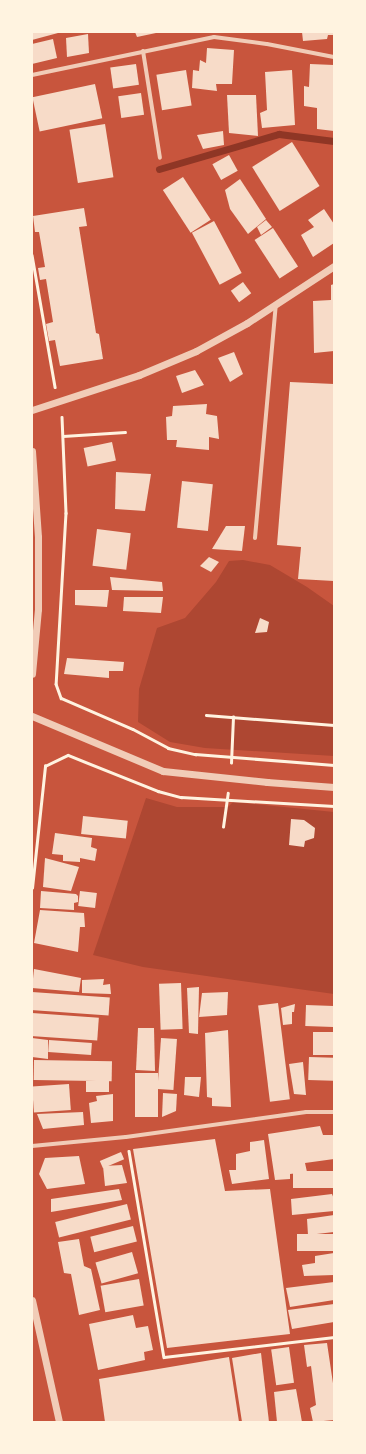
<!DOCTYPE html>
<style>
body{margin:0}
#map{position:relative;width:366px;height:1454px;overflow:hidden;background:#c8553d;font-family:Roboto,sans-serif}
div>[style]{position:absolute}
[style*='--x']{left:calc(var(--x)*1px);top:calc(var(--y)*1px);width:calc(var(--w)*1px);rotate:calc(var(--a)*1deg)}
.green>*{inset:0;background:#ae4732}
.stream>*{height:7px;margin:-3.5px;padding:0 3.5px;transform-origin:3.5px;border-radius:3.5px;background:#8f3625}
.building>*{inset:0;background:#f7dbc8;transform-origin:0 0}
.path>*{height:2.5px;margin:-1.25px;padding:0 1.25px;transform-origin:1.25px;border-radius:1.25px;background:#fff3e0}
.minor>*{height:4px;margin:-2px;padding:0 2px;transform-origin:2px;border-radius:2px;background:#f1ccb7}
.tertiary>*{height:7px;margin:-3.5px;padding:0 3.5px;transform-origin:3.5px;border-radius:3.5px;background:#f1ccb7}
span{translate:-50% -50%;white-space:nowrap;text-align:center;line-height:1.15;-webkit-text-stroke:3px #fff3e0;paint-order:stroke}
.frame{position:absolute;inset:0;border:33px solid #fff3e0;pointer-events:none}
</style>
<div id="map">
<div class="green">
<i style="clip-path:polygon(243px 560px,270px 565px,307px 587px,334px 606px,334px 756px,205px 748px,170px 742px,138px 722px,139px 689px,157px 628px,185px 618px,216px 582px,229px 561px)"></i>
<i style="clip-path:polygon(146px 798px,177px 807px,228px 807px,233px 802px,334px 812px,334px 994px,143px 967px,93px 955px)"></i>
</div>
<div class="stream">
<i style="--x:159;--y:169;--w:125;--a:-16.3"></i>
<i style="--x:279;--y:134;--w:55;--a:7.3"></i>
</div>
<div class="building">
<i style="clip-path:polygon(32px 32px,57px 32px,58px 33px,32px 40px)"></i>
<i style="clip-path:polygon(135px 32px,156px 32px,156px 33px,137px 37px)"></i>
<i style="clip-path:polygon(302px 32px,334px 32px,334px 35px,328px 35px,327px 39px,303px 41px)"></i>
<i style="clip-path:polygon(88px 34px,89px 53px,67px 57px,66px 38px)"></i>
<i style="clip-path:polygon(53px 39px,57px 58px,32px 64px,32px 44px)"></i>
<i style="clip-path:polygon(207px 48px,234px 50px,232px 84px,216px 84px,217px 91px,192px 88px,193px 70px,199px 71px,200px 60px,206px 63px)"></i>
<i style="left:136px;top:64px;width:21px;height:26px;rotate:82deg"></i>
<i style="clip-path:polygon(310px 64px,334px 65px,334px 131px,317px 129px,317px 108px,304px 106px,304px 86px,309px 87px)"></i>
<i style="left:186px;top:70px;width:36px;height:30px;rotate:81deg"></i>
<i style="clip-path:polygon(292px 70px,295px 125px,262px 128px,260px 113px,267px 110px,265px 72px)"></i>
<i style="left:95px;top:84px;width:35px;height:64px;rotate:78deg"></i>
<i style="left:141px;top:93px;width:22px;height:23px;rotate:82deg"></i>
<i style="clip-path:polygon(227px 95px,256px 95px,258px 136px,229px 133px)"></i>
<i style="left:105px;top:124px;width:54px;height:36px;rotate:81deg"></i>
<i style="clip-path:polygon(223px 131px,224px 145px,203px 149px,197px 135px)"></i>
<i style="left:292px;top:142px;width:52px;height:47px;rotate:58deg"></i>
<i style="left:229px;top:155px;width:18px;height:19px;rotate:61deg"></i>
<i style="left:183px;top:177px;width:51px;height:24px;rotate:57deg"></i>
<i style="clip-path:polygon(240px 179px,266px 219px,248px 234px,230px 209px,225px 190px)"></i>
<i style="clip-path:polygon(84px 208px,87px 226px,79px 227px,96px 333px,99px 334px,103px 359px,60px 366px,55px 340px,49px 341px,46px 324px,53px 322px,46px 279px,40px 280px,38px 268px,45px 267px,39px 232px,35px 232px,33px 216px)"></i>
<i style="clip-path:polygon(324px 209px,334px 224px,334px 243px,313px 257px,301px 235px,314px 227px,308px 220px)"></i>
<i style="clip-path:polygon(266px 220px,272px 227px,261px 235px,257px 227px)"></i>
<i style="left:214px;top:221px;width:59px;height:25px;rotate:62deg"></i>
<i style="left:273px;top:228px;width:46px;height:22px;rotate:57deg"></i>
<i style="left:243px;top:282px;width:14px;height:15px;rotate:54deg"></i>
<i style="clip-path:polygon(334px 284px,334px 351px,314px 353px,313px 301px,331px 300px,331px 285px)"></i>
<i style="clip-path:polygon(234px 352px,243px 374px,230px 382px,218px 358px)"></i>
<i style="clip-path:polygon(195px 370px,204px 385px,182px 393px,176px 376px)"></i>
<i style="clip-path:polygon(290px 382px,334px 384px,334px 581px,298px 579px,301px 547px,277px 545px)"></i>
<i style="clip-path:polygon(207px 404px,206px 414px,217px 416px,219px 439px,209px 437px,209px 450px,176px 447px,177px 440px,167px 440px,166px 417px,172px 416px,173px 406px)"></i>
<i style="left:112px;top:442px;width:19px;height:29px;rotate:78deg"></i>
<i style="clip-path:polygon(116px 472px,151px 474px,145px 511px,115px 509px)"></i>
<i style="left:182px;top:481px;width:31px;height:47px;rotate:6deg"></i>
<i style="clip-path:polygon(226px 526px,245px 526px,242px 551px,212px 549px)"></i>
<i style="left:97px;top:529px;width:34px;height:37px;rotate:7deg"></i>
<i style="clip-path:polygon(209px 557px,219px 562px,211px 572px,200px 566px)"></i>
<i style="clip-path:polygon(110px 577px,162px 582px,163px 591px,112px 590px)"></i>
<i style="clip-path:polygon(75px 590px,109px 590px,107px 607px,75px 605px)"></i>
<i style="clip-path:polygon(124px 597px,163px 597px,161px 613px,123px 611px)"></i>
<i style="clip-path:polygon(260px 618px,269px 622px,267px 632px,255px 633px)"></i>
<i style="clip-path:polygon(67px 658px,124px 662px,123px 671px,109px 671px,109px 678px,64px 674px)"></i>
<i style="left:83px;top:816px;width:45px;height:18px;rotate:6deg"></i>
<i style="clip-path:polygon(291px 819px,304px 820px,315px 828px,314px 838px,305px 841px,304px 847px,289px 845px)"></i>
<i style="clip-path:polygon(55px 833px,92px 838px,91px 847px,97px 849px,95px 861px,80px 858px,80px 862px,63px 861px,63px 855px,52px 854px)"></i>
<i style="clip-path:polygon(45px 858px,79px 867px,71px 891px,43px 887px)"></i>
<i style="clip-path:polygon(41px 891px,76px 894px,78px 896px,78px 902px,74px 903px,74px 910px,40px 908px)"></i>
<i style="left:80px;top:891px;width:17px;height:15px;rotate:7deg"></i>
<i style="clip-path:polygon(40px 910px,84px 913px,85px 927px,80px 927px,78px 952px,34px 943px)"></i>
<i style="clip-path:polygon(34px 969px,81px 978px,79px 992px,32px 988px)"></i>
<i style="clip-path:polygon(104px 979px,103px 985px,110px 984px,111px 994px,82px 993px,82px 980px)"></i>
<i style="left:181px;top:983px;width:46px;height:22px;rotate:88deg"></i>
<i style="clip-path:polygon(199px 987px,198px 1034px,189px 1033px,187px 988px)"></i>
<i style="left:32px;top:992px;width:78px;height:18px;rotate:4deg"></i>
<i style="clip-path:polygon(228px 992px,227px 1015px,199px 1017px,202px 993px)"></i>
<i style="left:278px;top:1003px;width:97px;height:20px;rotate:83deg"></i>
<i style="clip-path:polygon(295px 1004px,294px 1012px,292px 1012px,292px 1024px,283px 1025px,281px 1008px)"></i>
<i style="left:306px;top:1005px;width:28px;height:21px;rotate:2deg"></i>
<i style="left:32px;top:1013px;width:67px;height:23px;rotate:4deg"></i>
<i style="clip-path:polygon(138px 1028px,154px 1028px,155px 1071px,136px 1070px)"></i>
<i style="clip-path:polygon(228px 1030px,231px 1107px,212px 1106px,212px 1098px,207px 1097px,205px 1033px)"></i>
<i style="left:313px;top:1032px;width:21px;height:23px"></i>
<i style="clip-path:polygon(32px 1038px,48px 1040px,48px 1059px,32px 1057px)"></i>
<i style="left:161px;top:1038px;width:16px;height:51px;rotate:4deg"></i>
<i style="left:49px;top:1040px;width:43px;height:12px;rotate:4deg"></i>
<i style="left:309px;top:1057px;width:25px;height:23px;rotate:2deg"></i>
<i style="left:34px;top:1060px;width:78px;height:20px;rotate:1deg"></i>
<i style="clip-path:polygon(303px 1062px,306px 1095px,294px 1094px,289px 1064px)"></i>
<i style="left:135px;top:1073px;width:23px;height:44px"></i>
<i style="clip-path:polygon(185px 1077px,201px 1077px,199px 1097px,184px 1095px)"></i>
<i style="left:86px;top:1081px;width:23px;height:11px"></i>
<i style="left:69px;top:1084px;width:26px;height:37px;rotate:86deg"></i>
<i style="clip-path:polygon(163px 1093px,177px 1094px,176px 1111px,162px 1117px)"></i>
<i style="clip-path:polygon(113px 1094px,113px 1121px,91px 1123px,89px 1103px,97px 1101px,96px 1096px)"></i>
<i style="clip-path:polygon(83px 1112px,84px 1125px,43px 1129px,37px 1114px)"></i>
<i style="clip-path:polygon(320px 1126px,323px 1135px,334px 1135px,334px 1159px,305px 1163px,307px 1172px,290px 1174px,290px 1179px,275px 1180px,268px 1134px)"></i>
<i style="clip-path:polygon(215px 1139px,225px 1191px,270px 1189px,290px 1334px,167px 1348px,133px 1149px)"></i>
<i style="clip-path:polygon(264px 1140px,269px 1179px,232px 1184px,229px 1170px,236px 1170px,236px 1154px,250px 1151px,250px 1142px)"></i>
<i style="left:121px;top:1152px;width:8px;height:23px;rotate:67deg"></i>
<i style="clip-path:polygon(79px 1156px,85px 1184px,47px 1189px,39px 1174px,45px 1158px)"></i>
<i style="clip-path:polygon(122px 1165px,127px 1183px,105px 1186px,103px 1166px)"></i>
<i style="left:334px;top:1171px;width:17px;height:41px;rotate:90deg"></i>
<i style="clip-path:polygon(119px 1189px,122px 1200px,51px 1212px,51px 1199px)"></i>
<i style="clip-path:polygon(332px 1194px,334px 1199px,334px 1211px,292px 1215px,291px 1199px)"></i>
<i style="left:127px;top:1204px;width:16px;height:74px;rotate:76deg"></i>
<i style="clip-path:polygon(334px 1215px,334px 1232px,308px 1235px,307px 1219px)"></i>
<i style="left:133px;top:1226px;width:16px;height:44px;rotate:76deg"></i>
<i style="left:334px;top:1234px;width:17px;height:37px;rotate:90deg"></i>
<i style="clip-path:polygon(79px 1239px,84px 1266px,91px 1269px,100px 1310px,79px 1315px,71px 1274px,64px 1273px,58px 1242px)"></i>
<i style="left:132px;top:1252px;width:22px;height:38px;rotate:74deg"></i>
<i style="clip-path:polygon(334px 1253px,334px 1275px,304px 1276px,302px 1265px,315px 1263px,315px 1256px)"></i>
<i style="left:139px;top:1279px;width:27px;height:39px;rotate:80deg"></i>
<i style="clip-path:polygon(334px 1282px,334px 1300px,290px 1307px,286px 1288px)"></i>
<i style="clip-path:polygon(334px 1304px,334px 1322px,292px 1329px,288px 1310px)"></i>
<i style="clip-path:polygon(133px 1315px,136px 1328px,148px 1326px,153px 1350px,144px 1352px,145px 1360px,98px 1370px,89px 1324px)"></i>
<i style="clip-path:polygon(327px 1343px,334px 1390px,334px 1420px,313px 1422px,310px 1408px,316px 1405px,311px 1366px,307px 1367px,304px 1345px)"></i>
<i style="left:289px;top:1347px;width:36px;height:18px;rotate:82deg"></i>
<i style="clip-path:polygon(261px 1353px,269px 1422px,242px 1422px,232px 1358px)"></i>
<i style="clip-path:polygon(229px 1357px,239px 1422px,105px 1422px,99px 1379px)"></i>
<i style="clip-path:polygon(296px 1389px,302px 1422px,277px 1422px,274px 1392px)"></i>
</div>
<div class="path">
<i style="--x:32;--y:255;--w:134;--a:80.1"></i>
<i style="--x:62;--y:417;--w:96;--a:87.6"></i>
<i style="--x:66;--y:513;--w:171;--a:93.3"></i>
<i style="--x:56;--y:684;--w:15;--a:70"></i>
<i style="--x:61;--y:698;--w:78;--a:23.3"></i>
<i style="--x:133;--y:729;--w:40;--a:28"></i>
<i style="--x:168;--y:748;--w:28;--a:13"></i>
<i style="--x:195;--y:754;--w:139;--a:4.5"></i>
<i style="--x:63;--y:436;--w:62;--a:-3.7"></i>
<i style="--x:206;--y:715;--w:128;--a:4.5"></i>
<i style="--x:231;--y:763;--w:46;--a:-87.5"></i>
<i style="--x:223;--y:827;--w:34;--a:-82"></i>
<i style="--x:32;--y:888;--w:123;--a:-83.9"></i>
<i style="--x:45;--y:766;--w:25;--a:-26"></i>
<i style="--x:68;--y:755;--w:97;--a:21.8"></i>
<i style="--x:158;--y:791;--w:24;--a:15"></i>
<i style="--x:181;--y:797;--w:153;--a:3.4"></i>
<i style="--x:129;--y:1151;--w:209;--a:80.4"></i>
<i style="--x:164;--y:1357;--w:171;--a:-6.7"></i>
</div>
<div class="minor">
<i style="--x:143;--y:51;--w:108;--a:81"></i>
<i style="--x:32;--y:75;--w:186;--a:-11.8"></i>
<i style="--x:214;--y:37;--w:53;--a:7.5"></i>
<i style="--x:267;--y:44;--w:68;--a:11"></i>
<i style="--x:255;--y:538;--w:235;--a:-84.9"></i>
<i style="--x:32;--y:1146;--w:94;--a:-5.5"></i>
<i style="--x:126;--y:1137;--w:182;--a:-7.9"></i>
<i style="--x:306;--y:1112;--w:28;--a:0"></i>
</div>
<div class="tertiary">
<i style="--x:32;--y:410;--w:113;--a:-18.1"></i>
<i style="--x:139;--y:375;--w:62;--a:-22.8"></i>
<i style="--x:196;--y:351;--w:58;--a:-28.8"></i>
<i style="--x:247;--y:323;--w:104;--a:-33.2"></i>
<i style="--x:32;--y:451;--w:86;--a:86"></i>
<i style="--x:38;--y:537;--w:72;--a:90"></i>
<i style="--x:38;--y:609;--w:65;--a:95.3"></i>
<i style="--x:32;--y:716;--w:142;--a:22.8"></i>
<i style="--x:163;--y:771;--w:105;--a:6"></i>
<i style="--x:267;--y:782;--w:67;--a:4.3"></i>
<i style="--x:32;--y:1300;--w:125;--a:77.5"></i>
</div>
<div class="frame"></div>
</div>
